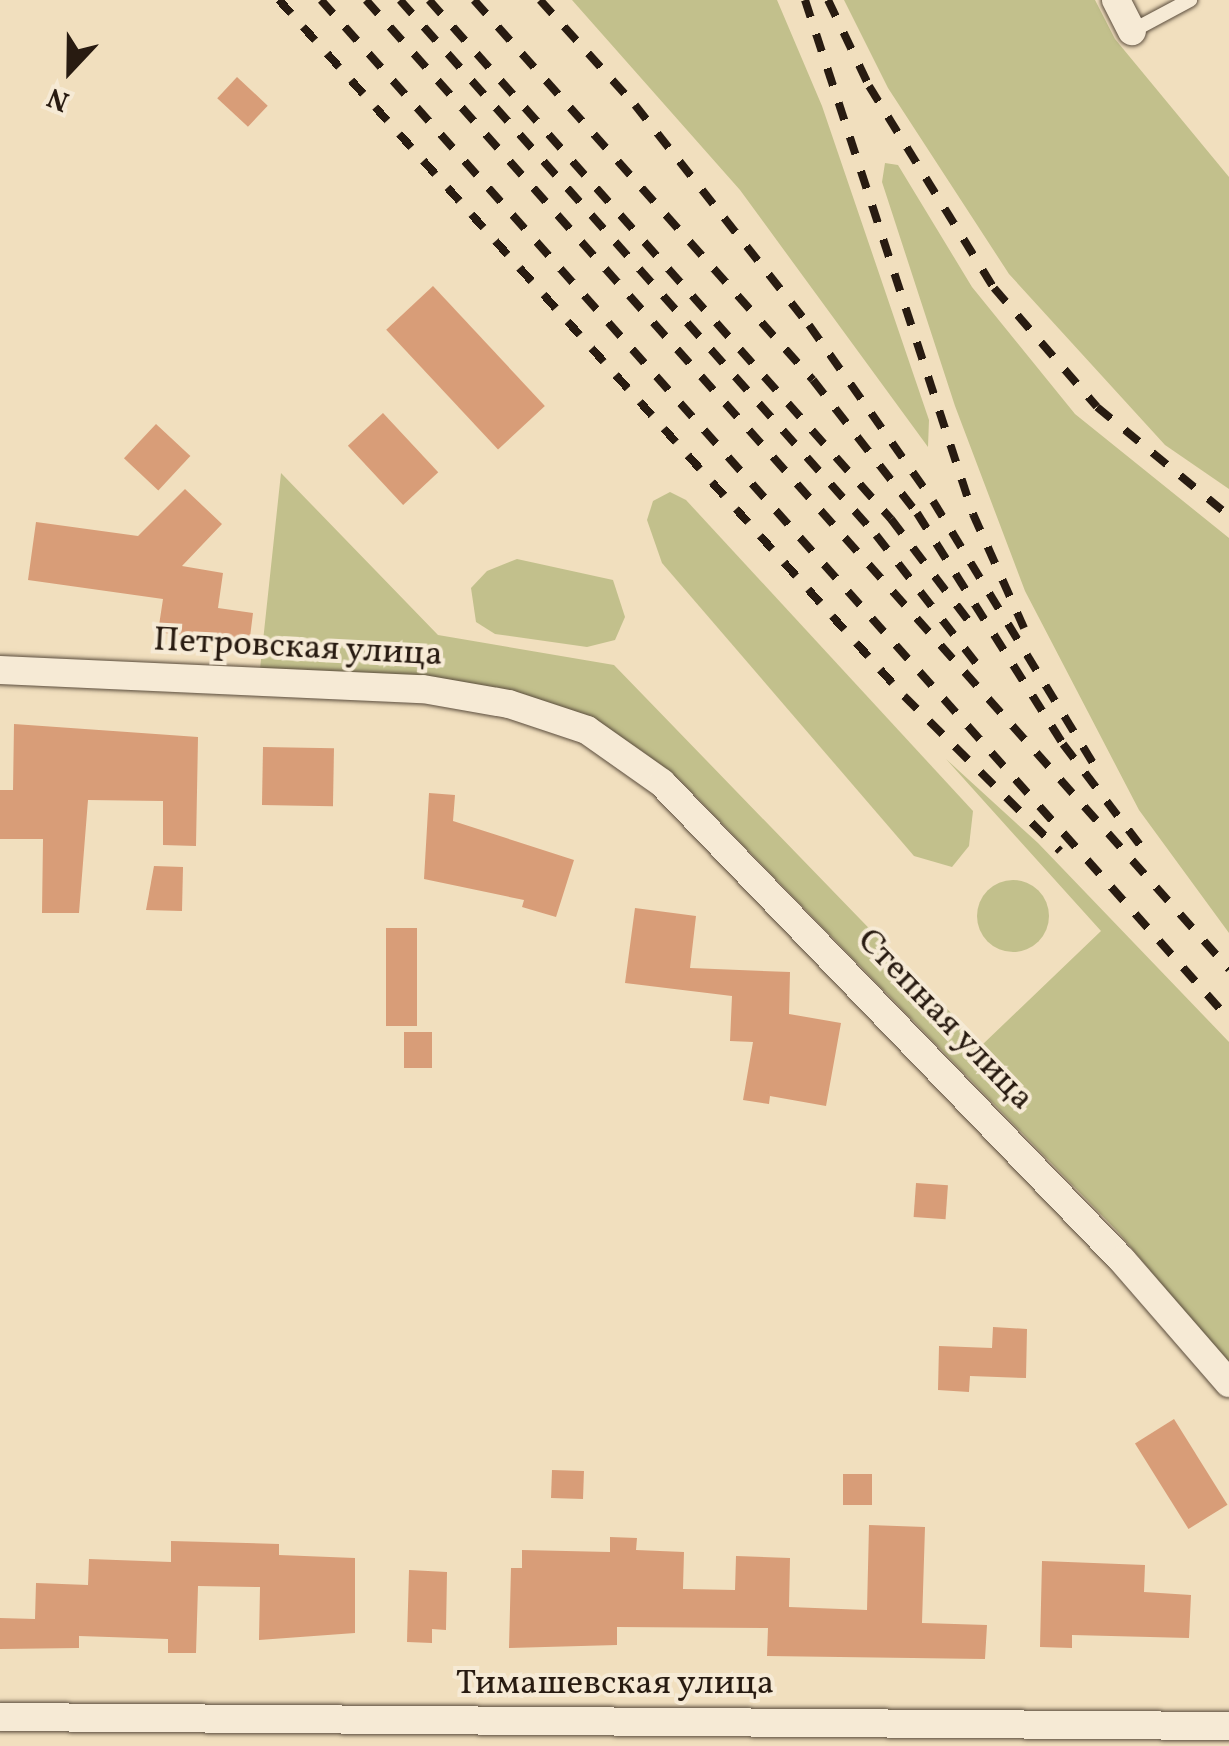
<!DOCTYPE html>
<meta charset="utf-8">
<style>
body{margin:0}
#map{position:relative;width:1229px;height:1746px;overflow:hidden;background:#f1dfbe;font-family:Vollkorn,serif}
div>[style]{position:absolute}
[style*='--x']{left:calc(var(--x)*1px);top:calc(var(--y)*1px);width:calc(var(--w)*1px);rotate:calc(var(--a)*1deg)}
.green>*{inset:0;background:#c2c08c}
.round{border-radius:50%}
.building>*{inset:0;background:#d89d78;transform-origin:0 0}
.roads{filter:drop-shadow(0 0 2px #5a4c3c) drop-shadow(0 0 2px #5a4c3c)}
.service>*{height:14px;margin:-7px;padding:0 7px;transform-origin:7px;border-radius:7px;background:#f6ead5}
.minor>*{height:28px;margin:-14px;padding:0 14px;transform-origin:14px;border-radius:14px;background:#f6ead5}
.rail>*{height:8px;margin-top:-4px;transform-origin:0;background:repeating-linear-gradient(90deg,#281b11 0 18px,transparent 0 36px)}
span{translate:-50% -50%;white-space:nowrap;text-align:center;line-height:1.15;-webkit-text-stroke:8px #f6ead5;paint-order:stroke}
.street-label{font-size:35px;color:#281b11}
.north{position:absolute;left:20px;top:20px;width:100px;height:100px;-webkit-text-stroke:8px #f6ead5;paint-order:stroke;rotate:202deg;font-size:28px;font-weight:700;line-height:40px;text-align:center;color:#281b11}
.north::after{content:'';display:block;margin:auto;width:35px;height:45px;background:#281b11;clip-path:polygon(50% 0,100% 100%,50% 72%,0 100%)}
</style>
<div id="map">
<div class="green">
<i style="clip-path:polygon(572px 0,777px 0,822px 106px,929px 420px,928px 447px,740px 190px)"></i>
<i style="clip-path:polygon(844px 0,1095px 0,1115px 39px,1229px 177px,1229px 489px,1165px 445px,1009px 274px,888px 88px)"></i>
<i style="clip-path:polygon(885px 163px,898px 165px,972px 287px,1075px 414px,1229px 538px,1229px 933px,1139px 810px,1025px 591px,955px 406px,882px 182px)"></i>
<i style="clip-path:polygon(281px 473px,438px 635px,614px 665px,982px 1045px,1101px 931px,946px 759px,1038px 843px,1229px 1042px,1229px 1365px,1119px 1233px,679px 779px,642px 751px,614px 733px,260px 669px)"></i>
<i style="clip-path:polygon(670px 492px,686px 500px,973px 811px,969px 846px,952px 867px,914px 856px,662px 563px,647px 520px,653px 501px)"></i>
<i style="clip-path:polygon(517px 559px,613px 580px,625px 617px,615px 640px,587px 647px,495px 634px,476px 622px,471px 588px,487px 571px)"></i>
<i class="round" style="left:977px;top:880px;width:72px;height:72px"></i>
</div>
<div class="building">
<i style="left:237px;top:77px;width:42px;height:29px;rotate:43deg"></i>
<i style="left:433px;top:286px;width:164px;height:64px;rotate:47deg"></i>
<i style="left:383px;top:413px;width:81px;height:48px;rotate:47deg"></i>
<i style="left:156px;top:424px;width:47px;height:47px;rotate:43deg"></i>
<i style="clip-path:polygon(185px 489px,222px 524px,182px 566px,223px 573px,218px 608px,253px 613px,249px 645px,158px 632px,163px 599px,28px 580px,36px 522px,138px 536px)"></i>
<i style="clip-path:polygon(14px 724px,198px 737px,196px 846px,163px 845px,163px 801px,88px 800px,79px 913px,42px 913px,43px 839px,0 839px,0 790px,13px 790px)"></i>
<i style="left:263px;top:747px;width:71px;height:58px;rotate:1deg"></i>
<i style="clip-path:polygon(429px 793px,455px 795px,453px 821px,574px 860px,556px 917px,522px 907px,524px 900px,424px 879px)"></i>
<i style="clip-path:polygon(154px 866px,183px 867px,182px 911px,146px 910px)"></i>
<i style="clip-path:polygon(635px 908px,696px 916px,690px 968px,790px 972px,789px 1014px,841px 1023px,826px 1106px,770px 1096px,769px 1104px,743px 1100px,753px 1042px,730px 1041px,732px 996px,625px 983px)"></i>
<i style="left:386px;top:928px;width:31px;height:98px"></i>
<i style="left:404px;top:1032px;width:28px;height:36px"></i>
<i style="left:916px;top:1183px;width:32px;height:34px;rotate:4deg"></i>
<i style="clip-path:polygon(993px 1327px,1027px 1329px,1026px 1378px,970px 1376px,969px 1392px,938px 1390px,939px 1346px,992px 1348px)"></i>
<i style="left:1174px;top:1419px;width:101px;height:46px;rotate:58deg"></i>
<i style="left:552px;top:1470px;width:32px;height:28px;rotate:2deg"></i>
<i style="left:843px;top:1474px;width:29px;height:31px"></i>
<i style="clip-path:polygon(869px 1525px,925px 1527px,922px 1623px,987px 1625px,985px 1659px,767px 1656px,768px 1628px,617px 1627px,617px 1645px,509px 1648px,511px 1568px,522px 1568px,522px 1550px,610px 1552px,610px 1537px,637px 1538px,636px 1550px,684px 1552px,683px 1589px,735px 1590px,736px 1556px,790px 1558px,789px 1607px,867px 1610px)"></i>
<i style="clip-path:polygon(171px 1541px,279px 1544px,279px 1555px,355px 1558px,355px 1633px,259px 1640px,260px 1587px,198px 1586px,196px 1653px,168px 1653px,168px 1639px,79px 1636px,79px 1648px,0 1649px,0 1618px,35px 1619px,36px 1583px,88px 1585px,89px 1559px,171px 1562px)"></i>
<i style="clip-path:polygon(1042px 1561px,1145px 1565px,1144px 1592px,1191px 1595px,1189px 1638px,1072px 1635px,1072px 1648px,1040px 1647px)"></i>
<i style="clip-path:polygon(409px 1570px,447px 1572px,446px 1630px,432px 1629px,432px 1643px,407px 1642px)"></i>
</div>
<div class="roads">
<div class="service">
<i style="--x:1132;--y:31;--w:66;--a:-28.1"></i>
</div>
<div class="minor">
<i style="--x:1116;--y:0;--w:35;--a:63"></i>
<i style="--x:0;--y:670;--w:423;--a:2.6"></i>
<i style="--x:423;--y:689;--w:87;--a:9.9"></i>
<i style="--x:509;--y:704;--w:82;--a:18.4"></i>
<i style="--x:587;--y:730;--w:92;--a:35.2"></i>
<i style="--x:662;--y:783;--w:663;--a:46.04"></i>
<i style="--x:1122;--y:1260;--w:163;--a:49"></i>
<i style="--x:0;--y:1717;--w:1229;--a:0.42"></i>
</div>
</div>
<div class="rail">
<i style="--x:279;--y:0;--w:935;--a:48.08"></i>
<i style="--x:904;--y:696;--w:220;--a:44.8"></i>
<i style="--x:321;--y:0;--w:1365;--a:48.3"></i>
<i style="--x:366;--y:0;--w:1298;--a:48.31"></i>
<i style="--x:400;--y:0;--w:716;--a:48.34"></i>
<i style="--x:876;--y:535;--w:169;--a:52"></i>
<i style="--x:429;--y:0;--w:695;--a:48.33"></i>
<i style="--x:891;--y:519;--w:143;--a:52.7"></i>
<i style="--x:474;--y:0;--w:509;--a:48.26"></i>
<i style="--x:813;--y:380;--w:169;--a:52"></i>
<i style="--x:917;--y:513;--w:273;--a:57.7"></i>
<i style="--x:1063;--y:744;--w:143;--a:52.7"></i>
<i style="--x:540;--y:0;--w:142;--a:47.9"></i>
<i style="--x:635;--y:105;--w:280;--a:51.7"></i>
<i style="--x:809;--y:325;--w:215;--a:54.8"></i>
<i style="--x:933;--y:501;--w:307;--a:58.6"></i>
<i style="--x:805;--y:0;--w:541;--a:71.9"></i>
<i style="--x:973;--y:514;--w:125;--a:65.9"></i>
<i style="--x:828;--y:0;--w:95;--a:64.5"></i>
<i style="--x:869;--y:86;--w:238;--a:58.3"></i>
<i style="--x:994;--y:288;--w:157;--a:49.1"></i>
<i style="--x:1097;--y:407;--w:171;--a:39.5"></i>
</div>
<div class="street-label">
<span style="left:298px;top:648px;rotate:3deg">Петровская улица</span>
<span style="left:945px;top:1020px;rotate:46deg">Степная улица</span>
<span style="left:615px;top:1684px">Тимашевская улица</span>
</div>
<div class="north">N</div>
</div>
